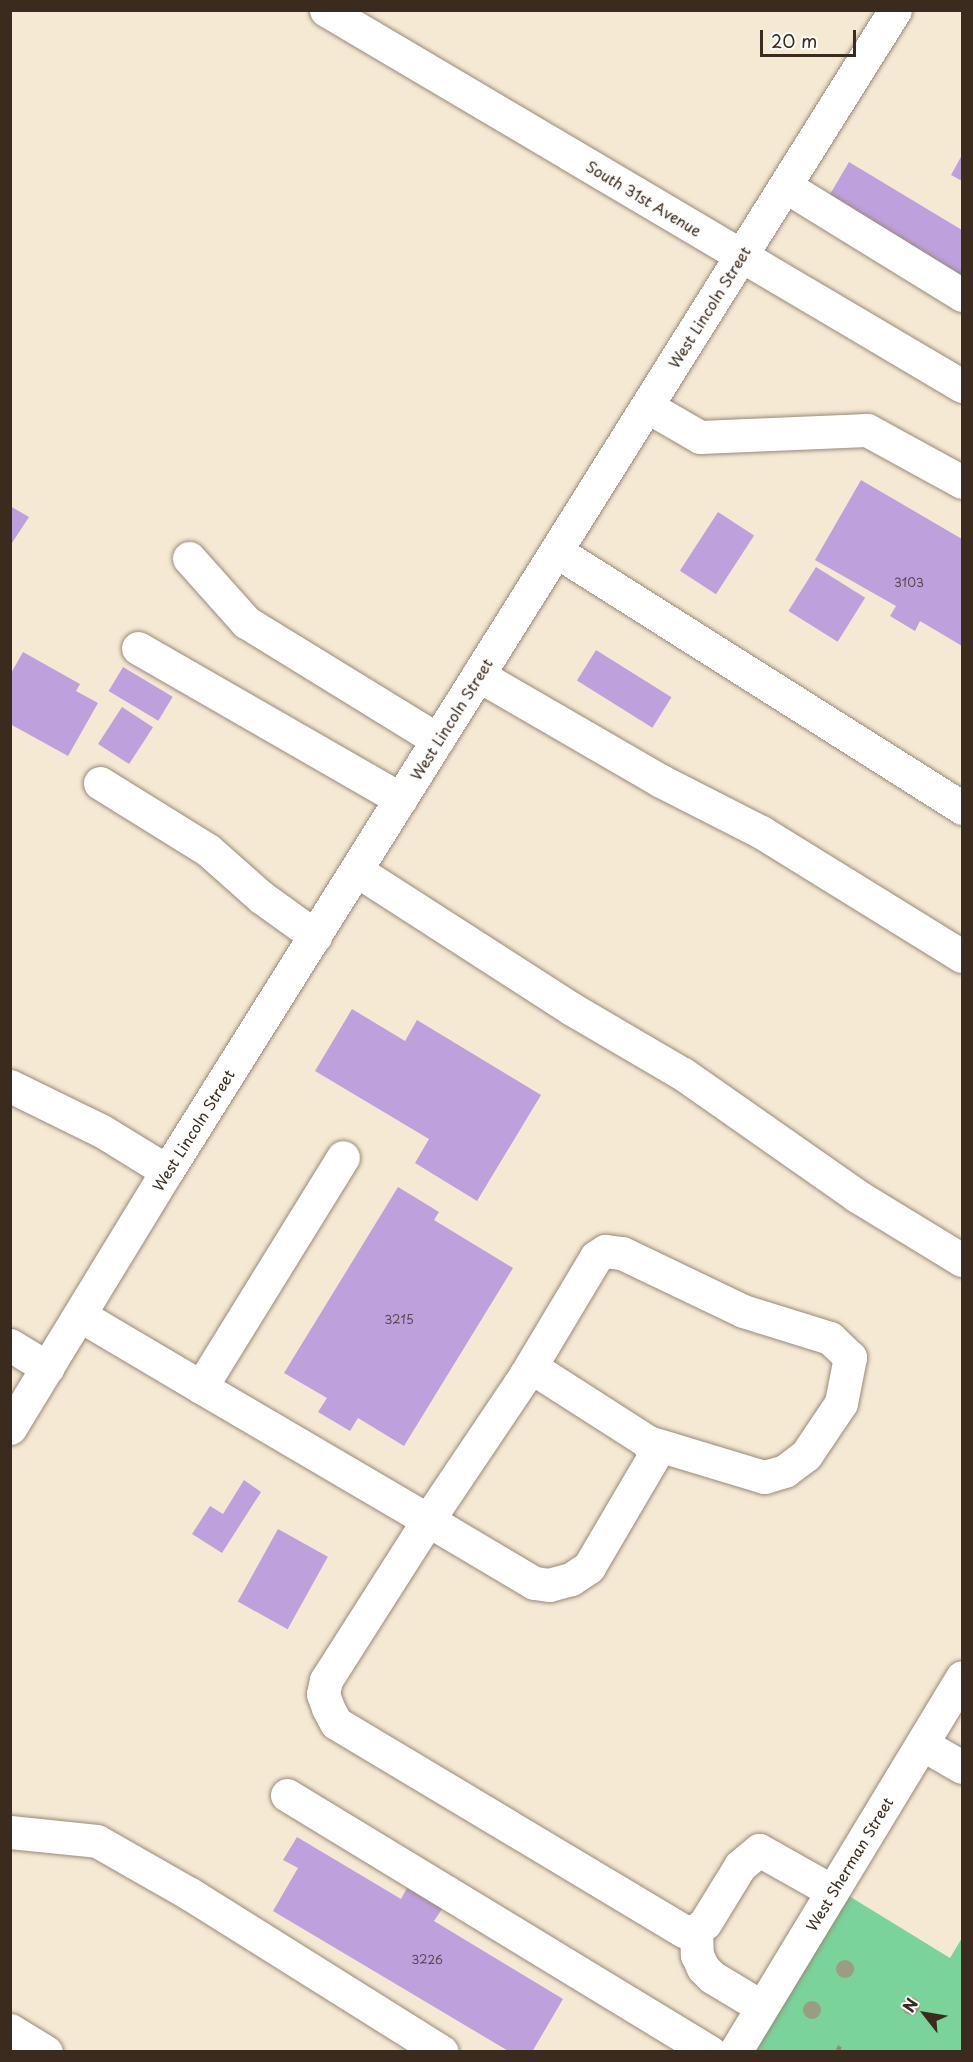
<!DOCTYPE html>
<style>
body{margin:0}
#map{position:relative;width:973px;height:2062px;overflow:hidden;background:#f6e9d4;font-family:"Playpen Sans",sans-serif}
div>[style]{position:absolute}
[style*='--x']{left:calc(var(--x)*1px);top:calc(var(--y)*1px);width:calc(var(--w)*1px);rotate:calc(var(--a)*1deg)}
.green>*{inset:0;background:#7ad399}
.building>*{inset:0;background:#bea0dd;transform-origin:0 0}
.path>*{height:4px;margin-top:-2px;transform-origin:0;background:repeating-linear-gradient(90deg,#988a79 0 4.5px,transparent 0 9px)}
.roads{filter:drop-shadow(0 0 2px #988a79) drop-shadow(0 0 2px #988a79)}
.minor>*{height:33px;margin:-16.5px;padding:0 16.5px;transform-origin:16.5px;border-radius:16.5px;background:#fff}
.trees>*{width:18px;height:18px;margin:-9px;border-radius:50%;background:#9a9c84}
span{translate:-50% -50%;white-space:nowrap;text-align:center;line-height:1.15;-webkit-text-stroke:6px #fff;paint-order:stroke}
.number-label{font-size:12px;color:#5c484e}
.number-label span{-webkit-text-stroke-width:0}
.street-label{font-size:15px;color:#3b2a1e}
.frame{position:absolute;inset:0;border:12px solid #3b2a1e;pointer-events:none}
.north{position:absolute;left:895px;top:1984px;width:60px;height:60px;-webkit-text-stroke:4px #fff;paint-order:stroke;rotate:301deg;font-size:16px;font-weight:700;line-height:24px;text-align:center;color:#3b2a1e}
.north::after{content:'';display:block;margin:auto;width:21px;height:27px;background:#3b2a1e;clip-path:polygon(50% 0,100% 100%,50% 72%,0 100%)}
.scale{position:absolute;left:760px;top:30px;width:96px;height:27px;box-sizing:border-box;border:3px solid #3b2a1e;border-top:0;padding-left:8px;font-size:18px;line-height:21px;white-space:nowrap;color:#3b2a1e;-webkit-text-stroke:4px #fff;paint-order:stroke}
</style>
<div id="map">
<div class="green">
<i style="clip-path:polygon(849px 1896px,950px 1958px,962px 1938px,962px 2051px,755px 2051px)"></i>
</div>
<div class="building">
<i style="clip-path:polygon(962px 155px,962px 181px,951px 175px)"></i>
<i style="clip-path:polygon(849px 162px,962px 230px,962px 282px,826px 201px)"></i>
<i style="clip-path:polygon(861px 480px,962px 539px,962px 646px,920px 621px,915px 631px,890px 616px,896px 606px,815px 560px)"></i>
<i style="clip-path:polygon(10px 506px,29px 517px,10px 546px)"></i>
<i style="left:718px;top:512px;width:43px;height:70px;rotate:33deg"></i>
<i style="left:816px;top:567px;width:58px;height:52px;rotate:32deg"></i>
<i style="left:596px;top:650px;width:89px;height:36px;rotate:32deg"></i>
<i style="clip-path:polygon(23px 652px,80px 684px,76px 691px,98px 703px,68px 756px,10px 724px,10px 675px)"></i>
<i style="left:123px;top:667px;width:58px;height:28px;rotate:31deg"></i>
<i style="left:122px;top:707px;width:37px;height:44px;rotate:33deg"></i>
<i style="clip-path:polygon(352px 1009px,405px 1041px,417px 1020px,541px 1095px,477px 1201px,415px 1163px,429px 1139px,315px 1071px)"></i>
<i style="clip-path:polygon(398px 1187px,439px 1212px,434px 1220px,513px 1268px,404px 1446px,358px 1418px,350px 1431px,318px 1412px,327px 1398px,284px 1373px)"></i>
<i style="clip-path:polygon(244px 1480px,261px 1492px,222px 1553px,192px 1534px,210px 1506px,223px 1514px)"></i>
<i style="left:278px;top:1529px;width:57px;height:83px;rotate:29deg"></i>
<i style="clip-path:polygon(297px 1837px,401px 1899px,407px 1888px,442px 1909px,434px 1921px,563px 1999px,532px 2052px,510px 2052px,273px 1911px,298px 1868px,283px 1860px)"></i>
</div>
<div class="path">
<i style="--x:837;--y:2047;--w:9;--a:32"></i>
</div>
<div class="roads">
<div class="minor">
<i style="--x:326;--y:10;--w:739;--a:30.59"></i>
<i style="--x:785;--y:186;--w:208;--a:31.6"></i>
<i style="--x:648;--y:407;--w:60;--a:30"></i>
<i style="--x:700;--y:437;--w:167;--a:-2.4"></i>
<i style="--x:867;--y:430;--w:108;--a:28.7"></i>
<i style="--x:556;--y:551;--w:481;--a:32.3"></i>
<i style="--x:189;--y:558;--w:86;--a:48.3"></i>
<i style="--x:246;--y:622;--w:225;--a:31.6"></i>
<i style="--x:138;--y:648;--w:303;--a:29.9"></i>
<i style="--x:478;--y:675;--w:211;--a:30.1"></i>
<i style="--x:661;--y:781;--w:112;--a:27"></i>
<i style="--x:761;--y:832;--w:236;--a:31.7"></i>
<i style="--x:100;--y:783;--w:127;--a:31.8"></i>
<i style="--x:208;--y:850;--w:71;--a:41.6"></i>
<i style="--x:261;--y:897;--w:67;--a:35.8"></i>
<i style="--x:356;--y:870;--w:257;--a:32.8"></i>
<i style="--x:572;--y:1009;--w:129;--a:30.4"></i>
<i style="--x:683;--y:1074;--w:213;--a:35"></i>
<i style="--x:857;--y:1196;--w:123;--a:31.4"></i>
<i style="--x:10;--y:1086;--w:102;--a:26.1"></i>
<i style="--x:102;--y:1131;--w:76;--a:31.6"></i>
<i style="--x:81;--y:1316;--w:139;--a:30.6"></i>
<i style="--x:201;--y:1387;--w:270;--a:-58.3"></i>
<i style="--x:10;--y:1345;--w:44;--a:31.2"></i>
<i style="--x:526;--y:1374;--w:136;--a:-59.1"></i>
<i style="--x:596;--y:1257;--w:11;--a:-34"></i>
<i style="--x:605;--y:1251;--w:17;--a:7"></i>
<i style="--x:622;--y:1253;--w:134;--a:25.6"></i>
<i style="--x:743;--y:1311;--w:91;--a:17.2"></i>
<i style="--x:830;--y:1338;--w:28;--a:44"></i>
<i style="--x:850;--y:1357;--w:47;--a:101.1"></i>
<i style="--x:841;--y:1403;--w:63;--a:123.9"></i>
<i style="--x:806;--y:1455;--w:26;--a:143"></i>
<i style="--x:785;--y:1471;--w:22;--a:164"></i>
<i style="--x:764;--y:1477;--w:121;--a:-163.2"></i>
<i style="--x:201;--y:1387;--w:263;--a:30.4"></i>
<i style="--x:428;--y:1520;--w:176;--a:-56.1"></i>
<i style="--x:526;--y:1374;--w:13;--a:-9"></i>
<i style="--x:539;--y:1372;--w:130;--a:32.7"></i>
<i style="--x:648;--y:1442;--w:15;--a:67"></i>
<i style="--x:654;--y:1456;--w:129;--a:120.4"></i>
<i style="--x:589;--y:1567;--w:22;--a:146"></i>
<i style="--x:571;--y:1579;--w:23;--a:165"></i>
<i style="--x:549;--y:1585;--w:15;--a:-172"></i>
<i style="--x:534;--y:1583;--w:123;--a:-149.3"></i>
<i style="--x:428;--y:1520;--w:190;--a:122.5"></i>
<i style="--x:326;--y:1680;--w:14;--a:102"></i>
<i style="--x:323;--y:1694;--w:15;--a:70"></i>
<i style="--x:328;--y:1708;--w:17;--a:62"></i>
<i style="--x:336;--y:1723;--w:405;--a:30.9"></i>
<i style="--x:684;--y:1931;--w:12;--a:0"></i>
<i style="--x:696;--y:1931;--w:12;--a:-42"></i>
<i style="--x:705;--y:1923;--w:67;--a:-58.4"></i>
<i style="--x:740;--y:1866;--w:25;--a:-40"></i>
<i style="--x:759;--y:1850;--w:84;--a:29.3"></i>
<i style="--x:10;--y:1428;--w:301;--a:-58.6"></i>
<i style="--x:167;--y:1171;--w:1370;--a:-57.91"></i>
<i style="--x:922;--y:1744;--w:46;--a:29.9"></i>
<i style="--x:287;--y:1795;--w:495;--a:31.3"></i>
<i style="--x:10;--y:1832;--w:87;--a:5.9"></i>
<i style="--x:97;--y:1841;--w:107;--a:29.7"></i>
<i style="--x:190;--y:1894;--w:297;--a:32.1"></i>
<i style="--x:696;--y:1931;--w:24;--a:88"></i>
<i style="--x:697;--y:1955;--w:14;--a:65"></i>
<i style="--x:703;--y:1968;--w:13;--a:45"></i>
<i style="--x:712;--y:1977;--w:58;--a:31"></i>
<i style="--x:10;--y:2030;--w:42;--a:31.4"></i>
<i style="--x:735;--y:2052;--w:438;--a:-58.8"></i>
</div>
</div>
<div class="trees">
<i style="left:845px;top:1969px"></i>
<i style="left:911px;top:2006px"></i>
<i style="left:812px;top:2010px"></i>
</div>
<div class="number-label">
<span style="left:909px;top:583px">3103</span>
<span style="left:399px;top:1320px">3215</span>
<span style="left:427px;top:1960px">3226</span>
</div>
<div class="street-label">
<span style="left:644px;top:198px;rotate:31deg">South 31st Avenue</span>
<span style="left:709px;top:307px;rotate:-58deg">West Lincoln Street</span>
<span style="left:451px;top:719px;rotate:-58deg">West Lincoln Street</span>
<span style="left:193px;top:1130px;rotate:-58deg">West Lincoln Street</span>
<span style="left:849px;top:1864px;rotate:-59deg">West Sherman Street</span>
</div>
<div class="frame"></div>
<div class="north">N</div>
<div class="scale">20 m</div>
</div>
